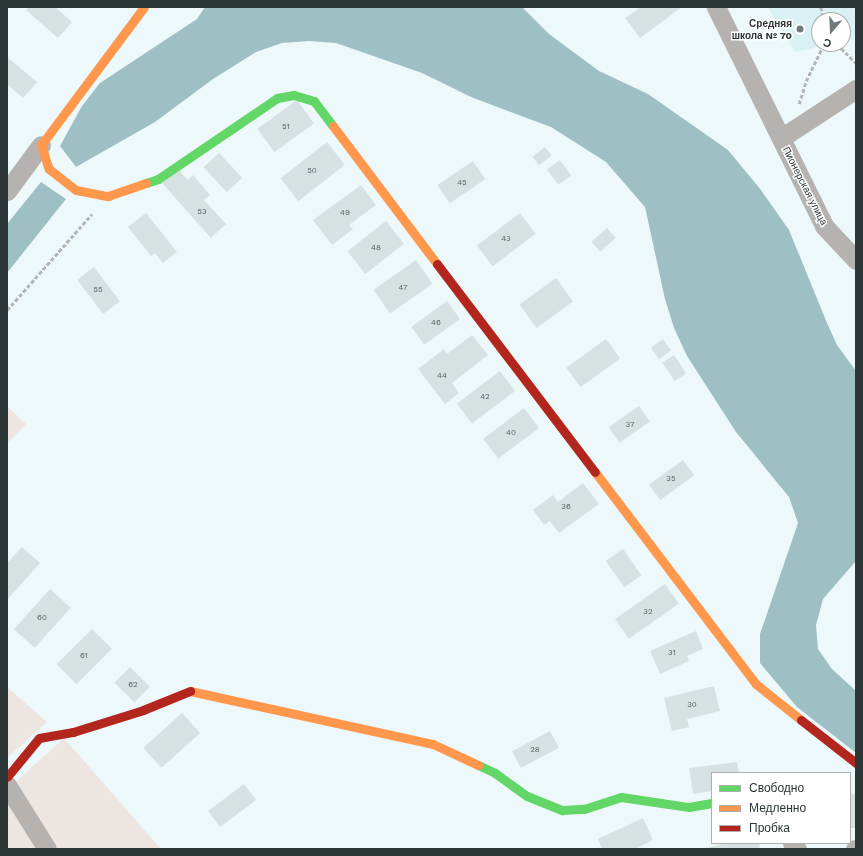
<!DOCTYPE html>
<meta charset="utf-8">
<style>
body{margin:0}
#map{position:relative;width:863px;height:856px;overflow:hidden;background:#edf8fa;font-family:"Work Sans",sans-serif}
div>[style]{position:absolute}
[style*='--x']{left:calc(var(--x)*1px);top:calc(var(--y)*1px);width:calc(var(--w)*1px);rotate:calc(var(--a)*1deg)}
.built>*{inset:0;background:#d9f1f4}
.green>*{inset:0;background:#ede6e0}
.water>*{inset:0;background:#9ebfc3}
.building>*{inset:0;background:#d7e1e2;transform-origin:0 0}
.path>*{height:2.5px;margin-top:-1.25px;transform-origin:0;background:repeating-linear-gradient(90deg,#b5b6b4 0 4px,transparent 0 6px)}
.street>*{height:19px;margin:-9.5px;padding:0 9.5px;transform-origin:9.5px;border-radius:9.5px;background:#b6b2b0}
.fast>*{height:9px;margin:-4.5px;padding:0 4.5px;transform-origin:4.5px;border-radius:4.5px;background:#63d668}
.slow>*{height:9px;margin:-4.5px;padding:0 4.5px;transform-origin:4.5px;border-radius:4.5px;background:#ff974d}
.jam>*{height:9px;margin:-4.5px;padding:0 4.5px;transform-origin:4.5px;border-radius:4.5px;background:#b3261e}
.dots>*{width:11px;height:11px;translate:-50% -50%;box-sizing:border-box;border:2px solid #fff;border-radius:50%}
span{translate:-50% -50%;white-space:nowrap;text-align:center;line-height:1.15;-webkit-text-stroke:3px #fff;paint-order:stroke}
.number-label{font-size:8px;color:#576162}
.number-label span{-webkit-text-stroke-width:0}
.poi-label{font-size:10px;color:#2c3637;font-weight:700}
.right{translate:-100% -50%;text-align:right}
.street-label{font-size:10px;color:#2c3637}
.frame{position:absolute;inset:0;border:8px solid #2c3637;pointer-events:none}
.legend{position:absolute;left:711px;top:772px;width:140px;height:72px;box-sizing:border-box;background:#fff;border:1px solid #abafaf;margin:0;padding:5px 7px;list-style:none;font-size:12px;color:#2c3637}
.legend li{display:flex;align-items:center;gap:8px;height:20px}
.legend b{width:20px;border:1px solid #abafaf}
.north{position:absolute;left:811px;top:12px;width:40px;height:40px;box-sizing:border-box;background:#fff;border:1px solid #abafaf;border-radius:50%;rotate:199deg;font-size:11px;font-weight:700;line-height:16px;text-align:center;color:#2c3637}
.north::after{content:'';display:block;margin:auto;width:14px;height:18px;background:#707a7b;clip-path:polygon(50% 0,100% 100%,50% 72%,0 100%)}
</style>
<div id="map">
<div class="built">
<i style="clip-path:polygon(768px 7px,856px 7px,856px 39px,843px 42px,843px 20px,819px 20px,819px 44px,832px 44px,795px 52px)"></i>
</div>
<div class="green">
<i style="clip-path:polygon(7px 406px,26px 424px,7px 444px)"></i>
<i style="clip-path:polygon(7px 687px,47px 722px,7px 758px)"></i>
<i style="clip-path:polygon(64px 738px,161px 849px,7px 849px,7px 790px)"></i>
</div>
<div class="water">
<i style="clip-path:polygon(205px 7px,522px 7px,549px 34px,599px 71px,648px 94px,728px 150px,761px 190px,789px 230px,827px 323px,837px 345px,856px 371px,856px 561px,823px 599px,816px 625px,818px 649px,832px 669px,856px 691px,856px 753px,797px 707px,760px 663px,760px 634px,798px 523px,789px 497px,736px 432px,687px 356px,674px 328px,665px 299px,645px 207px,606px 162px,551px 127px,471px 97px,422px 73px,336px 43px,309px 41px,282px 43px,256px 52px,213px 79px,155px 122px,76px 167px,60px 146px,82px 106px,100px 83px,197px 19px)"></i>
<i style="clip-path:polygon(41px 182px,66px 199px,7px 273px,7px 224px)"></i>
</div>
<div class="building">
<i style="clip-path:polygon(29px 7px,55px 7px,72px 22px,58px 38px,26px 10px)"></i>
<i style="clip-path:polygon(641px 7px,682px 7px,640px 38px,625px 18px)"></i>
<i style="clip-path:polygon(7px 57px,37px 82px,23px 98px,7px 84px)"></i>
<i style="left:297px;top:100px;width:29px;height:49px;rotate:54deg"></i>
<i style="left:327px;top:142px;width:29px;height:59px;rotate:52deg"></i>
<i style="left:545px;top:147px;width:11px;height:16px;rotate:52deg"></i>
<i style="left:219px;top:153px;width:34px;height:21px;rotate:47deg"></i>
<i style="left:560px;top:160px;width:19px;height:16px;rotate:54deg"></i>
<i style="left:473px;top:161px;width:22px;height:43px;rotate:56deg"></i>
<i style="clip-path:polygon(178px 169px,188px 180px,193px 175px,210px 195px,204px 200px,226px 224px,211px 238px,162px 183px)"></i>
<i style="clip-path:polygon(361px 185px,376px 205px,349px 225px,353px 229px,332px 245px,313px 220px)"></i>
<i style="clip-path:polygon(146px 213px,177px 252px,163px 263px,155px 253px,151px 256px,128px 227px)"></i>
<i style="left:520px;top:213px;width:26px;height:54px;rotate:53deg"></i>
<i style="left:386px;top:221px;width:29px;height:49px;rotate:52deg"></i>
<i style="left:607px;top:228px;width:13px;height:21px;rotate:48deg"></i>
<i style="left:416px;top:260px;width:29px;height:52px;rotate:55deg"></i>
<i style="left:94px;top:267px;width:43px;height:21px;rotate:53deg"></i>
<i style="left:556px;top:278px;width:29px;height:45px;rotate:54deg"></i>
<i style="left:447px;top:301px;width:22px;height:44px;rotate:54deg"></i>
<i style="clip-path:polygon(472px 335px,488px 355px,452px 383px,459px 393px,445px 404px,418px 369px,444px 349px,447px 354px)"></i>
<i style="left:606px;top:339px;width:24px;height:49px;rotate:54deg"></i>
<i style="left:663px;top:339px;width:14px;height:15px;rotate:54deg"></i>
<i style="left:674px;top:355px;width:22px;height:14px;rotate:56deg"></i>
<i style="left:500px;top:371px;width:25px;height:54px;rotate:53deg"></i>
<i style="left:639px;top:406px;width:19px;height:37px;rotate:55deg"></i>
<i style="left:524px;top:408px;width:25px;height:51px;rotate:53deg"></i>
<i style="left:683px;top:460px;width:19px;height:42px;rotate:54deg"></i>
<i style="clip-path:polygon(583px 483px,599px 504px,559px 533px,550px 521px,544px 525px,533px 510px,553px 495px,558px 502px)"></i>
<i style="clip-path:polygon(22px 547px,40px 563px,7px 600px,7px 563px)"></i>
<i style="left:623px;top:549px;width:32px;height:21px;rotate:55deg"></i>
<i style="left:665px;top:584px;width:24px;height:61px;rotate:55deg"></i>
<i style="left:50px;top:589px;width:28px;height:54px;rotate:42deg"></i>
<i style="left:92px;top:629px;width:28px;height:50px;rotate:45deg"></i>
<i style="clip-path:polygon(696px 631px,703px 649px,687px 656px,689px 661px,660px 674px,650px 651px)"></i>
<i style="left:130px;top:667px;width:28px;height:22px;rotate:45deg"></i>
<i style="clip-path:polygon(714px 686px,720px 711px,687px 719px,689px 727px,672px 731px,664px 698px)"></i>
<i style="left:182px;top:713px;width:27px;height:52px;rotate:48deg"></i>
<i style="left:550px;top:731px;width:19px;height:43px;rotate:62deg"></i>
<i style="clip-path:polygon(737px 762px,739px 773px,712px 773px,712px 791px,693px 794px,689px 768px)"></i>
<i style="left:244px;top:784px;width:20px;height:45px;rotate:53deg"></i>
<i style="left:856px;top:794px;width:34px;height:6px;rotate:90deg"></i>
<i style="clip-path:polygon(643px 818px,653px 840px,635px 849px,602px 849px,598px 839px)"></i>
<i style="clip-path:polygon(726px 843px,759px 843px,760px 849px,702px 849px)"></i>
</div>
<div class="path">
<i style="--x:821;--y:7;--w:13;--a:77"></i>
<i style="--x:837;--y:44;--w:27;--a:45"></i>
<i style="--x:799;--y:104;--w:24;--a:-73"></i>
<i style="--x:806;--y:81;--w:41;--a:-64.1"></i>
<i style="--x:7;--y:310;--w:128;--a:-48.5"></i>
</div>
<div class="street">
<i style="--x:716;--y:7;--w:244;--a:63.7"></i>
<i style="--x:824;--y:226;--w:47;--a:46.7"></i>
<i style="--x:781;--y:138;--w:90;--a:-33.2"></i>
<i style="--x:7;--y:191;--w:57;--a:-53.5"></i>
<i style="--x:7;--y:785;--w:75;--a:58"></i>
<i style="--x:792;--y:843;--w:8;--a:50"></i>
<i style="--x:855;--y:849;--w:1;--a:0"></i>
</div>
<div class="fast">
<i style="--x:146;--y:183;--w:13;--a:-18"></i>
<i style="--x:158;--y:179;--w:144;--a:-34.2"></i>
<i style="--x:277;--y:98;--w:17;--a:-10"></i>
<i style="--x:294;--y:95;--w:21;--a:17"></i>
<i style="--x:314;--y:101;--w:31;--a:53"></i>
<i style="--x:478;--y:765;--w:19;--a:25"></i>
<i style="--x:495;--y:773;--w:39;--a:36"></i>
<i style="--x:527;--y:796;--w:38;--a:22"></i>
<i style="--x:562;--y:810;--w:22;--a:-3"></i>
<i style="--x:584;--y:809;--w:39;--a:-18"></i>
<i style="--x:621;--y:797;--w:69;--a:8.4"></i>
<i style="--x:689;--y:807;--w:23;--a:-10"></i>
</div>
<div class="slow">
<i style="--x:144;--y:7;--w:172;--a:126.7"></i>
<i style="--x:41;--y:145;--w:25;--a:72"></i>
<i style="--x:49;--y:169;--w:34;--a:38"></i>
<i style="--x:76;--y:190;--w:33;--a:11"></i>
<i style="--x:108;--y:196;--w:40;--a:-18.9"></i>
<i style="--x:333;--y:126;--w:173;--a:53"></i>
<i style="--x:595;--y:472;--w:266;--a:52.8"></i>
<i style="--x:756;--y:684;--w:58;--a:38.7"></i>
<i style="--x:190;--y:691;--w:249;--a:12.3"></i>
<i style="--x:433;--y:744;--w:50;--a:25"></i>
</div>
<div class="jam">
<i style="--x:437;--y:264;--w:261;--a:52.8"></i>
<i style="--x:801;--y:720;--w:70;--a:38"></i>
<i style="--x:7;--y:777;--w:50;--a:-50.6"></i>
<i style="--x:39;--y:738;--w:35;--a:-10"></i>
<i style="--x:73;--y:732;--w:73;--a:-17.4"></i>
<i style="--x:143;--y:710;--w:51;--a:-22"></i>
</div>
<div class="dots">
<i style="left:800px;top:29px;background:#707a7b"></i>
</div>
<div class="number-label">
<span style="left:286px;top:127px">51</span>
<span style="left:312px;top:171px">50</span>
<span style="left:462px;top:183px">45</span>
<span style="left:202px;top:212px">53</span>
<span style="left:345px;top:213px">49</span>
<span style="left:506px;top:239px">43</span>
<span style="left:376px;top:248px">48</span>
<span style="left:403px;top:288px">47</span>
<span style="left:98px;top:290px">55</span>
<span style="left:436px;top:323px">46</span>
<span style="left:442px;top:376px">44</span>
<span style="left:485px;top:397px">42</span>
<span style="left:630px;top:425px">37</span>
<span style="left:511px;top:433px">40</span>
<span style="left:671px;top:479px">35</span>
<span style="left:566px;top:507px">36</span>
<span style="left:648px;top:612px">32</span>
<span style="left:42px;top:618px">60</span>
<span style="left:672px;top:653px">31</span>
<span style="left:84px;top:656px">61</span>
<span style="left:133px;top:685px">62</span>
<span style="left:692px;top:705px">30</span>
<span style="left:535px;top:750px">28</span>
</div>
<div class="poi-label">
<span class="right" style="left:792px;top:29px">Средняя<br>школа № 70</span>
</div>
<div class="street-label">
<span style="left:805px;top:186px;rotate:63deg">Пионерская улица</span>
</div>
<div class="frame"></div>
<ul class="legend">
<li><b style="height:5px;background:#63d668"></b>Свободно</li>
<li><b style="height:5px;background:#ff974d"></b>Медленно</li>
<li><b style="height:5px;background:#b3261e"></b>Пробка</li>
</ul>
<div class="north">С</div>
</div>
